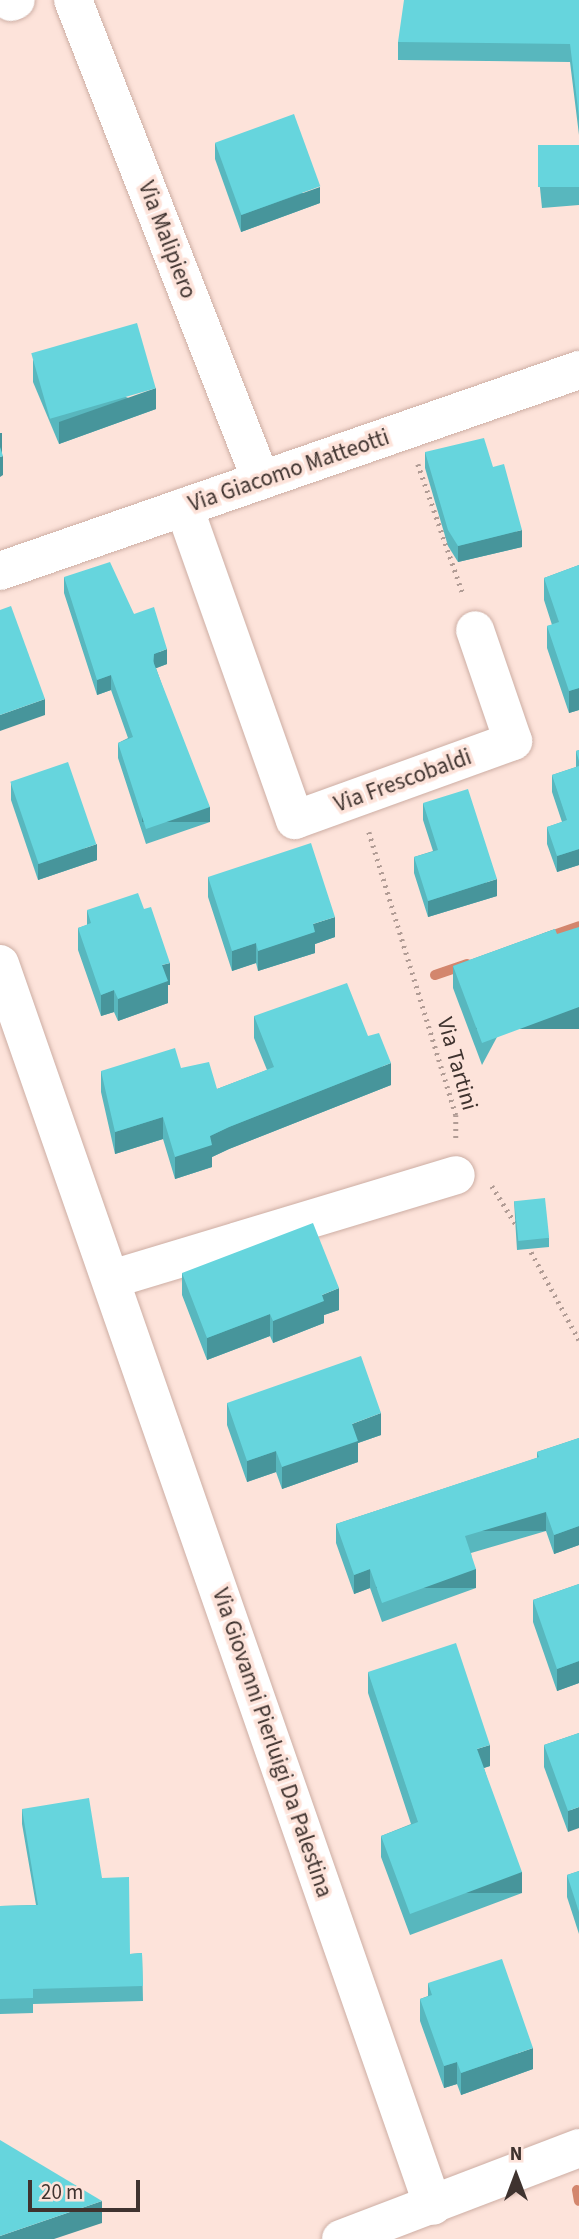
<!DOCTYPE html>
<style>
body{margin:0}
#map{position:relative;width:579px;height:2239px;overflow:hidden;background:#fde3da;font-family:"Source Sans 3",sans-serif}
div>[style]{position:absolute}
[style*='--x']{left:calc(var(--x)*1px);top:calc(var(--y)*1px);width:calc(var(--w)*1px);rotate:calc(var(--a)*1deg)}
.stream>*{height:10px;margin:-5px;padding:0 5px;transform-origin:5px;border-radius:5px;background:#d3866d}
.path>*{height:4.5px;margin-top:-2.25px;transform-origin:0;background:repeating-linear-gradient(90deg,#b19c95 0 2px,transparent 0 7px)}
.roads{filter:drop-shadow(0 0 2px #cdaea4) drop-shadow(0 0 2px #cdaea4)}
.minor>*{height:38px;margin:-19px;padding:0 19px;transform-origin:19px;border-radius:19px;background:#fff}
.wall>*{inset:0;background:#58b7be}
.shaded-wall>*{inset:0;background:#47959b;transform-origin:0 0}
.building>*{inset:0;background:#66d5dd;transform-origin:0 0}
span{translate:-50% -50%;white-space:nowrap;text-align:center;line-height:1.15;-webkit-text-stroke:7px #fde3da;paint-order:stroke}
.street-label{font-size:23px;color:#3f332f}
.north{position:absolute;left:481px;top:2141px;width:70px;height:70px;-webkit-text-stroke:5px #fde3da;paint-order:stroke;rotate:0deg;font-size:19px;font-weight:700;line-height:28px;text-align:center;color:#3f332f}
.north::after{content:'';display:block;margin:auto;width:24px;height:32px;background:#3f332f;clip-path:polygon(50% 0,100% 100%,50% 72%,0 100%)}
.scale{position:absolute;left:28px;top:2180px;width:112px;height:32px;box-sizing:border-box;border:4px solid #3f332f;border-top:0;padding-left:9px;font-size:21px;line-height:24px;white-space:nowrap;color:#3f332f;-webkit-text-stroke:5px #fde3da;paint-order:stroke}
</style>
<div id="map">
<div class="stream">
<i style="--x:545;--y:938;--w:36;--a:-19"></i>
<i style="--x:435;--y:975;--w:34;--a:-19"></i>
<i style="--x:577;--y:2190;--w:11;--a:80"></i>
</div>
<div class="path">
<i style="--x:418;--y:464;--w:138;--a:70.9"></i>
<i style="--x:369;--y:832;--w:296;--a:72.9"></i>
<i style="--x:456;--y:1115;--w:24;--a:90"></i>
<i style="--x:492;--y:1186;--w:47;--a:58"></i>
<i style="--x:528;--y:1246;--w:107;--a:61.5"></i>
</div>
<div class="roads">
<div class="minor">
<i style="--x:73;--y:0;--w:516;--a:68.61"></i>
<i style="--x:11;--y:2;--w:5;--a:-22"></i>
<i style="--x:184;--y:507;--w:332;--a:70.5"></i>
<i style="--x:295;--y:820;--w:232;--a:-19.9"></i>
<i style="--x:513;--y:741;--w:117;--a:-108.9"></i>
<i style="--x:0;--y:571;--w:613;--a:-19.14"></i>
<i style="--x:0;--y:964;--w:1315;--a:70.78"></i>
<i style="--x:112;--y:1279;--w:359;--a:-16.8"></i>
<i style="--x:341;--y:2239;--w:255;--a:-20.9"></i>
</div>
</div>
<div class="wall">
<i style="clip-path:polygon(579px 0,579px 135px,570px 62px,398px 60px,398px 42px)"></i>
<i style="clip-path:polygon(215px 143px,320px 203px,241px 232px,215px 159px)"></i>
<i style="clip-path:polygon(579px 145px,579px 205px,542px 208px,538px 168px,538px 150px)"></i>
<i style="clip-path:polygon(33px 360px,156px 409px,59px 444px,33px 382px)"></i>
<i style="clip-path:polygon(425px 452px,493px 467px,522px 547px,458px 562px,448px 546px,425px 468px)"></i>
<i style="clip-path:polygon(579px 565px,579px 710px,569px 713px,547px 648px,547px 626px,552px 625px,544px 600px,544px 578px)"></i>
<i style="clip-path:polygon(64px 577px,134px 614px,167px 664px,156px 668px,210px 822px,146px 844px,118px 758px,118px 743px,128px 738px,111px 690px,97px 695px,64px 593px)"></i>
<i style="clip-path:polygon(579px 750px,579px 865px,557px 872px,547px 844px,547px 827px,562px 822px,552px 792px,552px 775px,576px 767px,576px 751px)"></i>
<i style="clip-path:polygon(11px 783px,97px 860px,38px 880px,11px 800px)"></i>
<i style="clip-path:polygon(423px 803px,497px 896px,428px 917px,414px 873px,414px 857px,433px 851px,423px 820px)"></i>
<i style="clip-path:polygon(208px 877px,335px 937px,315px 944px,315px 953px,258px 971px,256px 963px,232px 971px,208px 897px)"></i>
<i style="clip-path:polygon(87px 910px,170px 985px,168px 985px,168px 1003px,118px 1021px,114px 1012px,101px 1016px,78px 950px,78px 928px,87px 925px)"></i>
<i style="clip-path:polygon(555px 929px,482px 1065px,453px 988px,453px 966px)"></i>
<i style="clip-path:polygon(254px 1016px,368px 1036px,391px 1085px,229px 1149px,212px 1157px,212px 1167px,175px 1179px,163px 1139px,115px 1154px,101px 1092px,101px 1071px,181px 1068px,217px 1089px,267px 1070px,254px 1038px)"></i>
<i style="clip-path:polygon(514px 1201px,549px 1238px,549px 1247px,517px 1250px)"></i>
<i style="clip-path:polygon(182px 1273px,339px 1310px,324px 1315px,324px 1323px,273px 1343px,270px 1336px,207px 1360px,182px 1295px)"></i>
<i style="clip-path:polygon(227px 1403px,381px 1435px,358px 1443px,358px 1462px,282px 1489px,276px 1472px,247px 1482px,227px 1425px)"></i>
<i style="clip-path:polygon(579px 1438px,579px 1545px,554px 1554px,546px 1531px,471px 1553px,476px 1588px,382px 1622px,370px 1588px,354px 1594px,336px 1543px,336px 1524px,537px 1458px,537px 1452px)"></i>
<i style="clip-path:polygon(579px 1584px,579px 1683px,557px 1691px,533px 1622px,533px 1600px)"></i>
<i style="clip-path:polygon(368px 1672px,490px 1766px,484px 1768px,522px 1893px,410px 1935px,381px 1857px,381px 1836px,411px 1824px,368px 1693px)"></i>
<i style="clip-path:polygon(579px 1733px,568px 1832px,544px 1767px,544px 1745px)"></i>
<i style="clip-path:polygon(22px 1809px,102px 1878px,130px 1954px,142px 1953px,143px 2001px,33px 2004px,33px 2013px,0 2014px,0 1906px,36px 1905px,22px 1824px)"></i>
<i style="clip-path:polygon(579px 1871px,579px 1934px,567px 1897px,567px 1875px)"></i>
<i style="clip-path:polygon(428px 1983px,533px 2069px,461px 2095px,457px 2084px,444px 2088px,420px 2021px,420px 1999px,428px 1996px)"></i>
</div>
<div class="shaded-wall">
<i style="clip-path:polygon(320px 187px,320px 203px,241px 232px,241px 215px)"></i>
<i style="clip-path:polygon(156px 388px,156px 409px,59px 444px,59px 422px)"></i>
<i style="left:2px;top:433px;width:20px;height:2px;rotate:90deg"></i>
<i style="clip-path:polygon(3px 456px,3px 475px,0 477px,0 457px)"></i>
<i style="clip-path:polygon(522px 530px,522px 547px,458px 562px,458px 546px)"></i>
<i style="clip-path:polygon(167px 649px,167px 664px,154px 669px,154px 654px)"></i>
<i style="clip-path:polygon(111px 675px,111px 690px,97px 695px,97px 680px)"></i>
<i style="clip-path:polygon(579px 688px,579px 710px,569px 713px,569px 691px)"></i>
<i style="clip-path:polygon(45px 699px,45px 715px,0 731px,0 715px)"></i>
<i style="left:210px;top:807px;width:15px;height:68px;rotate:90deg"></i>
<i style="clip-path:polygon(97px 844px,97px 860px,38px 880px,38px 864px)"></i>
<i style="clip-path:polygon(579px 849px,579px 865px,557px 872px,557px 856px)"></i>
<i style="clip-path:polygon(497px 879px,497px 896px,428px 917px,428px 901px)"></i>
<i style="clip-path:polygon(335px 917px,335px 937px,315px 944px,315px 953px,258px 971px,258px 951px,313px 924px)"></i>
<i style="clip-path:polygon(256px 943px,256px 963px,232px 971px,232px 951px)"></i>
<i style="clip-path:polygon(170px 963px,170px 985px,168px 985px,168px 1003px,118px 1021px,118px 999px,162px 965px)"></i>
<i style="clip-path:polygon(114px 990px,114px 1012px,101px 1016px,101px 995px)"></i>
<i style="left:579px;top:1007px;width:22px;height:103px;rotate:90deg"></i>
<i style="clip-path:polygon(391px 1063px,391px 1085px,229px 1149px,212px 1157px,212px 1167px,175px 1179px,175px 1157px,210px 1136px,229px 1127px)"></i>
<i style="clip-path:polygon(163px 1117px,163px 1139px,115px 1154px,115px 1132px)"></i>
<i style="clip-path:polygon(339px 1288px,339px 1310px,324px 1315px,324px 1323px,273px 1343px,273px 1321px,322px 1295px)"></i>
<i style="clip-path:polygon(270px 1314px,270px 1336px,207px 1360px,207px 1338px)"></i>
<i style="clip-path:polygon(381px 1413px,381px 1435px,358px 1443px,358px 1462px,282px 1489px,282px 1467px,352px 1424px)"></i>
<i style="clip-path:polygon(276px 1451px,276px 1472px,247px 1482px,247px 1461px)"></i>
<i style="left:546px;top:1512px;width:19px;height:84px;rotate:90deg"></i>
<i style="clip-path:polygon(579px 1526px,579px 1545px,554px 1554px,554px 1535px)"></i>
<i style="clip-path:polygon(370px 1569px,370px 1588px,354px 1594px,354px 1575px)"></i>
<i style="left:476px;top:1569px;width:19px;height:100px;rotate:90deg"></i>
<i style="clip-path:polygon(579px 1661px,579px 1683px,557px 1691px,557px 1669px)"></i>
<i style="clip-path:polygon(490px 1745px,490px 1766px,477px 1770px,477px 1749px)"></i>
<i style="clip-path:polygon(579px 1807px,579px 1828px,568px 1832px,568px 1811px)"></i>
<i style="left:522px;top:1872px;width:21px;height:120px;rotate:90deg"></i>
<i style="clip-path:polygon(533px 2048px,533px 2069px,461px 2095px,461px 2073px)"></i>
<i style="clip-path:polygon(457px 2062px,457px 2084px,444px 2088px,444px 2066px)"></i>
<i style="clip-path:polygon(102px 2201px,102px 2223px,54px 2239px,0 2239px,0 2236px)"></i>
</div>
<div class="building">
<i style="clip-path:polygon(404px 0,579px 0,579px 117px,570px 44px,398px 42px)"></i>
<i style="left:294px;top:114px;width:77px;height:84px;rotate:70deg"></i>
<i style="left:579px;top:145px;width:42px;height:41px;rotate:90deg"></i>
<i style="left:137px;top:323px;width:68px;height:110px;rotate:74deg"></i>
<i style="clip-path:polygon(484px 438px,493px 467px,504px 464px,522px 530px,458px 546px,448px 530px,425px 452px)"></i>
<i style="clip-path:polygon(0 447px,3px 456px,0 457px)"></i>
<i style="clip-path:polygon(110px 562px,134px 614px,154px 607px,167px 649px,154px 654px,153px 661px,210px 807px,146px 829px,118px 743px,133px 737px,111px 675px,97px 680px,64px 577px)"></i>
<i style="clip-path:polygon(579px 565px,579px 688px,569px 691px,547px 626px,559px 622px,544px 578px)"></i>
<i style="clip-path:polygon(11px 606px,45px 699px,0 715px,0 610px)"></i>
<i style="clip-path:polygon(579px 750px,579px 761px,576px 751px)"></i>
<i style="left:68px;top:762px;width:87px;height:61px;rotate:71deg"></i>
<i style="clip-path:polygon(579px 766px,579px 849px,557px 856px,547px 827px,567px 820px,552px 775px)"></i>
<i style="clip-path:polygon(468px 789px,497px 879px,428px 901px,414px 857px,438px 850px,423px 803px)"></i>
<i style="clip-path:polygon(311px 843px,335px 917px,313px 924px,315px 932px,258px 951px,256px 943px,232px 951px,208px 877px)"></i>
<i style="clip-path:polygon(138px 893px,144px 909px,151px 907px,170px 963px,162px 965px,168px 981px,118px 999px,114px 990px,101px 995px,78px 928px,91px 923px,87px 910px)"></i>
<i style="clip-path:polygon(579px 927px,579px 1007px,482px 1043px,453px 966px,555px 929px,557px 934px)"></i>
<i style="clip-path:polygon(347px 983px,368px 1036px,379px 1033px,391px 1063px,229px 1127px,210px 1136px,212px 1145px,175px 1157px,163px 1117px,115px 1132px,101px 1071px,175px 1048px,181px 1068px,209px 1062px,217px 1089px,274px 1067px,254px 1016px)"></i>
<i style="left:545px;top:1198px;width:40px;height:31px;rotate:84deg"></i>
<i style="clip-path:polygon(313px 1223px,339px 1288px,322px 1295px,324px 1301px,273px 1321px,270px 1314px,207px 1338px,182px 1273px)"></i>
<i style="clip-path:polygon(361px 1356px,381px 1413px,352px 1424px,358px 1441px,282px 1467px,276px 1451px,247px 1461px,227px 1403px)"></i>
<i style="clip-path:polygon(579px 1438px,579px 1526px,554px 1535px,546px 1512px,465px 1536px,476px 1569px,382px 1603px,370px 1569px,354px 1575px,336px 1524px,539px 1457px,537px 1452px)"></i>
<i style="clip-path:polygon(579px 1584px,579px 1661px,557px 1669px,533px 1600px)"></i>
<i style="clip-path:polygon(456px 1643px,490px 1745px,477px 1749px,522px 1872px,410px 1914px,381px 1836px,418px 1822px,368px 1672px)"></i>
<i style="clip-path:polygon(579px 1733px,579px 1807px,568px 1811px,544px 1745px)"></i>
<i style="clip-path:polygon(89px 1798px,102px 1878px,129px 1877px,130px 1954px,142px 1953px,143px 1986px,33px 1989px,33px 1998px,0 1999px,0 1906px,38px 1905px,22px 1809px)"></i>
<i style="clip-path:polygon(579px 1871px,579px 1912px,567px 1875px)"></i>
<i style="clip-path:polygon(502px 1959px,533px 2048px,461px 2073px,457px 2062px,444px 2066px,420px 1999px,432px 1995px,428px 1983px)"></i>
<i style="clip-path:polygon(0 2140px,102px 2201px,0 2236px)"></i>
</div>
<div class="street-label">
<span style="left:167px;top:240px;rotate:69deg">Via Malipiero</span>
<span style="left:289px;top:471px;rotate:-19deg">Via Giacomo Matteotti</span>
<span style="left:403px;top:781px;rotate:-20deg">Via Frescobaldi</span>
<span style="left:457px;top:1064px;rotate:74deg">Via Tartini</span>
<span style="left:272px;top:1743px;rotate:71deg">Via Giovanni Pierluigi Da Palestina</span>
</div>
<div class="north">N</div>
<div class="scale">20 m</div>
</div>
